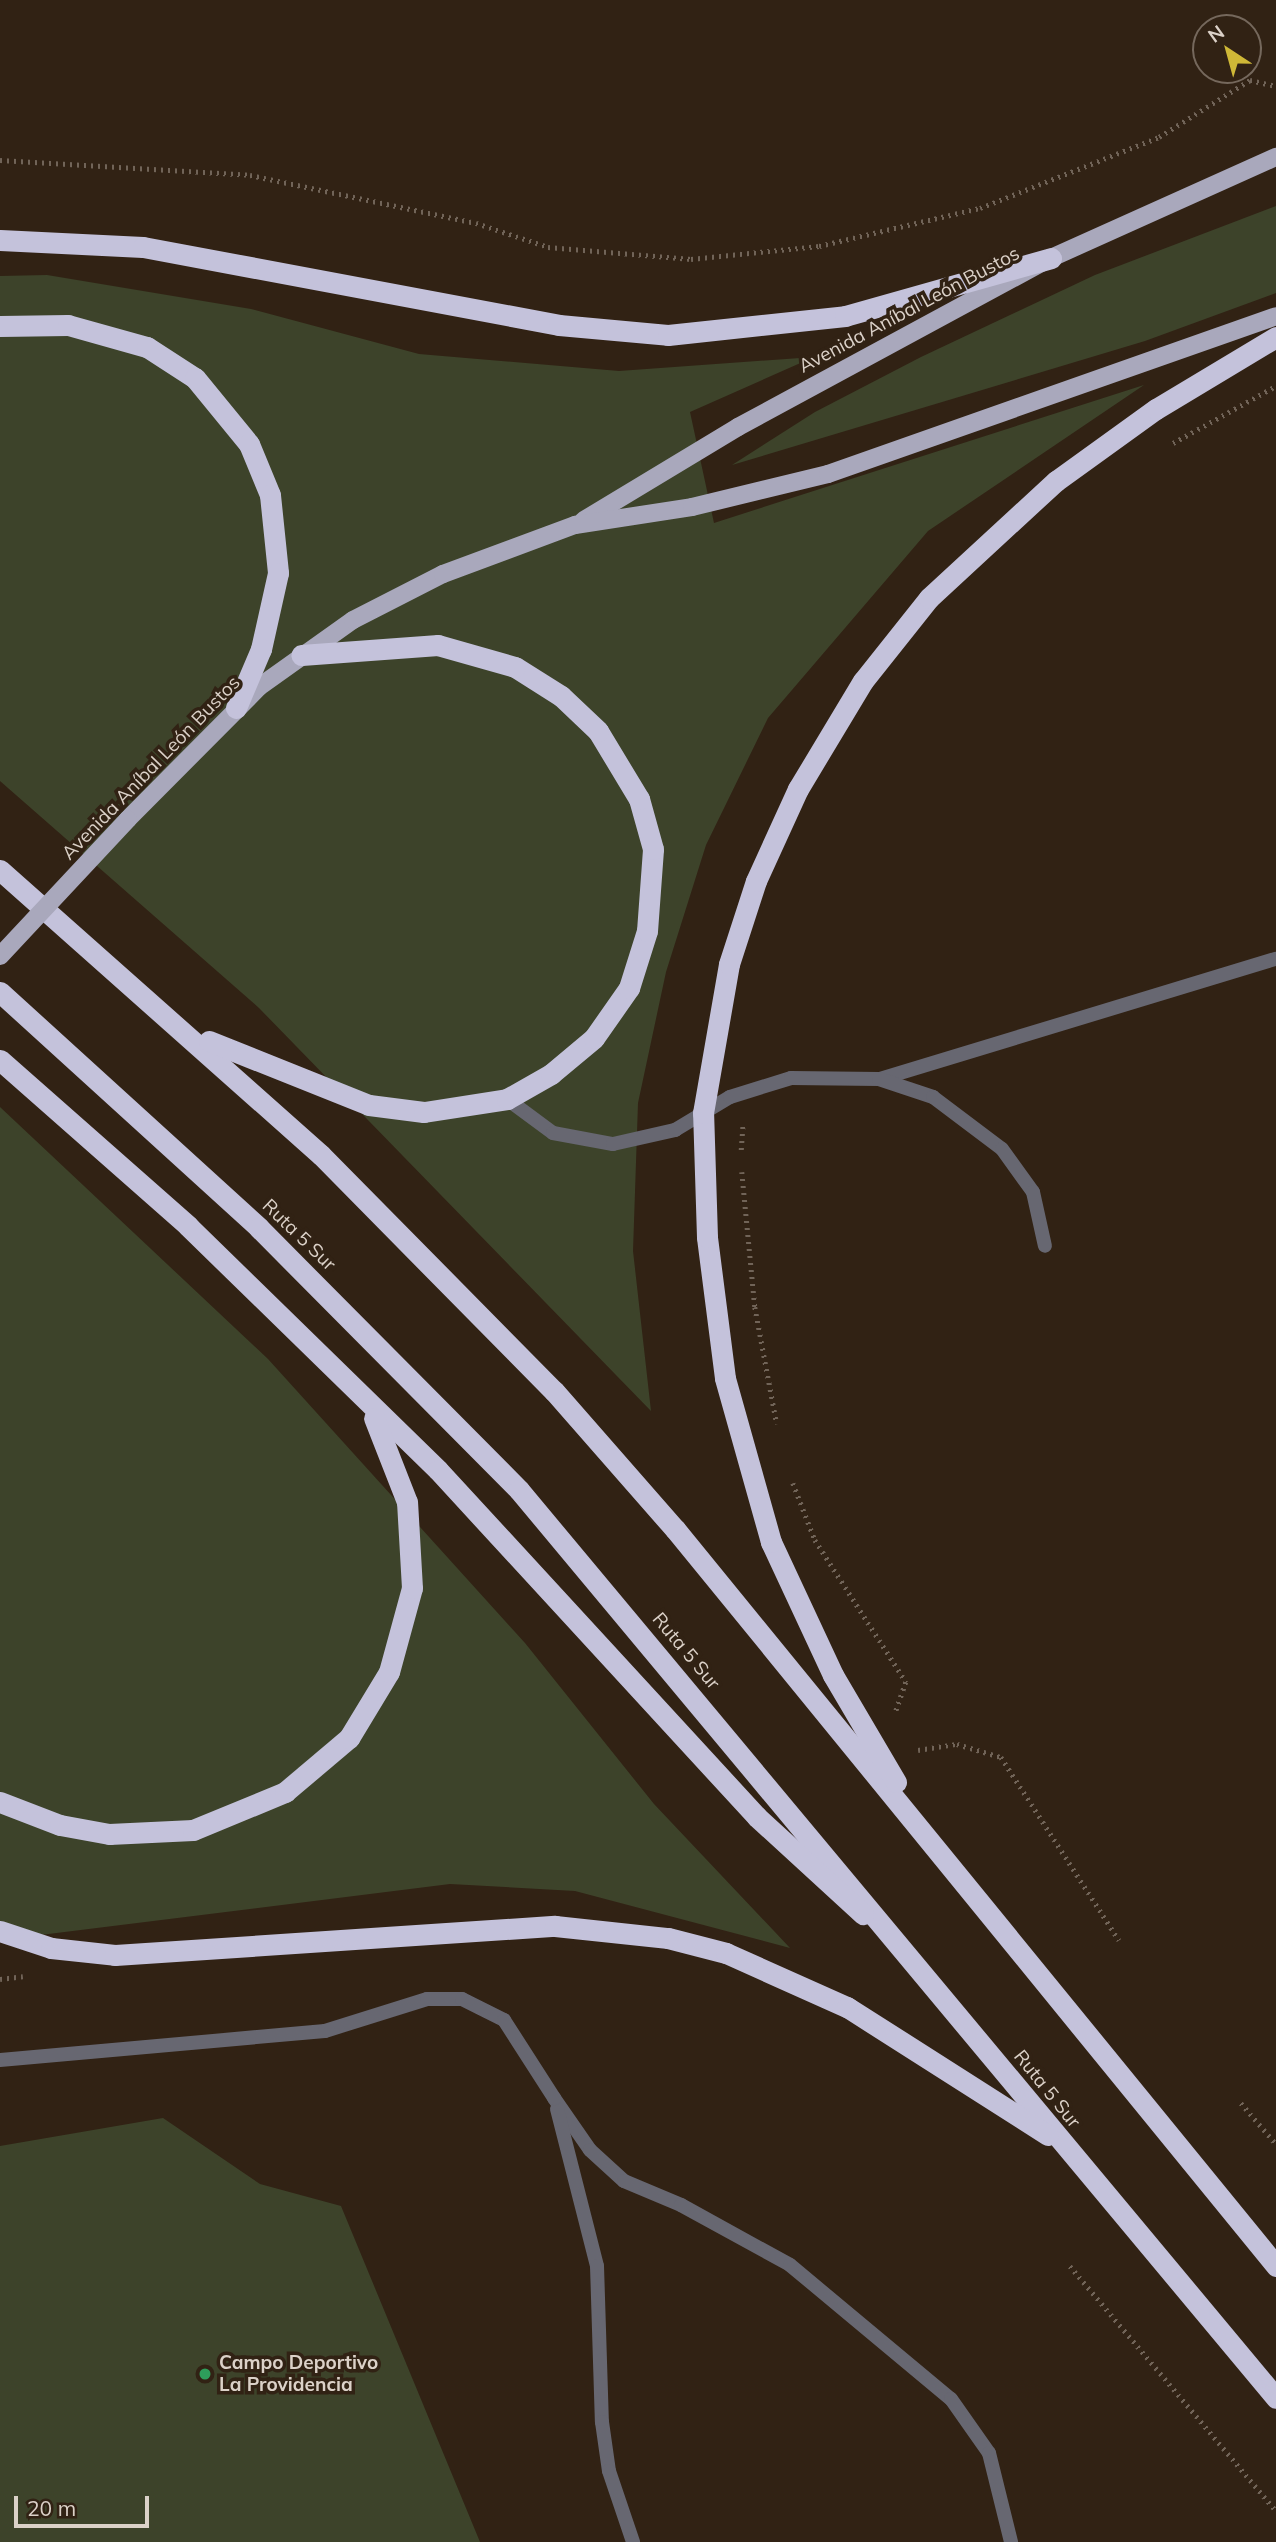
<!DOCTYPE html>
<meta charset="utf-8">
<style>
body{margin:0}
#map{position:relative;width:1276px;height:2542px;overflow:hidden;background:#312214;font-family:Mulish,sans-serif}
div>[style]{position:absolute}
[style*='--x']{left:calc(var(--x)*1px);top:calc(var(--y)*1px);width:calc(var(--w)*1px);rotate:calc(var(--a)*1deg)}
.green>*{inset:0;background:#3d432a}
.path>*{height:4.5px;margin-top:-2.25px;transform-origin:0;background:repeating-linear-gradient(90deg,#716458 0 2px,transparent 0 7px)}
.lane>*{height:14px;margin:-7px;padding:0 7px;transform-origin:7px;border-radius:7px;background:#676771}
.street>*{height:14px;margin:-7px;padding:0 7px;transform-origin:7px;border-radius:7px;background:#676771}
.primary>*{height:18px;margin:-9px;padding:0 9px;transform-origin:9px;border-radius:9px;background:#a9a8bc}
.highway>*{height:21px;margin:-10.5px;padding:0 10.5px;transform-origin:10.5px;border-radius:10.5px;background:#c4c2db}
.primary-bridge>*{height:18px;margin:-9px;padding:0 9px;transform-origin:9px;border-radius:9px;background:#a9a8bc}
.dots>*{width:19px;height:19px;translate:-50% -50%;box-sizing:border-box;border:4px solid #312214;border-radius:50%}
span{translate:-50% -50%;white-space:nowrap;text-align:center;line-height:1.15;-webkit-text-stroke:7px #312214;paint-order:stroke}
.street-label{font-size:19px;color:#dbd1c8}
.poi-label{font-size:19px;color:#dbd1c8;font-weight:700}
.left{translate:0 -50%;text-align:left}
.north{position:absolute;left:1192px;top:14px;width:70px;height:70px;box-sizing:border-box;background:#312214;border:2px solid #75685c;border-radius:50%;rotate:324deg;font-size:19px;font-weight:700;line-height:28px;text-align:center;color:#dbd1c8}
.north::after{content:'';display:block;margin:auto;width:24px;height:32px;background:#cfb837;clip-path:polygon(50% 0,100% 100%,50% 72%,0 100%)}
.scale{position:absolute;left:14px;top:2496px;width:135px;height:32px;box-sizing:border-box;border:4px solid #dbd1c8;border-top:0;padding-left:9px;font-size:21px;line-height:24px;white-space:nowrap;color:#dbd1c8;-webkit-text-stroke:5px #312214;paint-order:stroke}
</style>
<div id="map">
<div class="green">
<i style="clip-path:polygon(1276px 206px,1276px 293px,1145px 341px,732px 465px,815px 412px,921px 357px,1095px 275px)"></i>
<i style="clip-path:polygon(47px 275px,251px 309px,419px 354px,619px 371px,814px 357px,690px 412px,714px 523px,1144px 385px,928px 531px,768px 718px,706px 845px,666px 972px,638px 1103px,633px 1251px,651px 1411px,259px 1008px,0 781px,0 276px)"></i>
<i style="clip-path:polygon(0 1107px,268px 1359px,525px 1643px,654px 1804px,790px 1948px,575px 1891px,450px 1884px,0 1940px)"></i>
<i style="clip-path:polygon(163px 2118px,260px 2184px,341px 2206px,480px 2542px,0 2542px,0 2146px)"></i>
</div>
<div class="path">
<i style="--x:0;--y:160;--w:250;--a:3.4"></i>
<i style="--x:250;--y:175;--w:231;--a:12"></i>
<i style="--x:476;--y:223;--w:76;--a:18.4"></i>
<i style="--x:548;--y:247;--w:144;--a:4.8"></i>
<i style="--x:691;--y:259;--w:129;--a:-5.8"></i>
<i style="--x:819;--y:246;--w:165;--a:-13.3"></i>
<i style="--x:980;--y:208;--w:193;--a:-21.6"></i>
<i style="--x:1159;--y:137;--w:107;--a:-32.1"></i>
<i style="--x:1250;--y:80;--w:27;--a:13"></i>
<i style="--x:1173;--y:443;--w:118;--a:-29"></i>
<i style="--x:741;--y:1150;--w:26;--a:-86"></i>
<i style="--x:742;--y:1172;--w:136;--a:84.5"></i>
<i style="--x:755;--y:1307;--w:119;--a:79.4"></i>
<i style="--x:793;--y:1483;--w:61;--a:68.9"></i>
<i style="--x:815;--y:1540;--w:169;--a:57.3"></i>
<i style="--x:906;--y:1682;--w:34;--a:109"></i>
<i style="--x:918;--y:1750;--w:39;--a:-9"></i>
<i style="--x:957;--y:1744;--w:46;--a:16.5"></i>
<i style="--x:1001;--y:1757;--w:218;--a:57.2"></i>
<i style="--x:0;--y:1979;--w:23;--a:-7"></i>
<i style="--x:1241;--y:2103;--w:54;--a:49.5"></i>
<i style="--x:1070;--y:2266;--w:320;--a:49.9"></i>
</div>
<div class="lane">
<i style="--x:880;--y:1079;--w:414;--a:-16.9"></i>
<i style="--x:507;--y:1099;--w:57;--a:36.5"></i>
<i style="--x:553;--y:1133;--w:61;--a:10.4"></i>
<i style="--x:613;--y:1144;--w:64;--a:-12.7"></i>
<i style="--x:675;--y:1130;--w:64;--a:-31"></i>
<i style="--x:730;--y:1097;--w:64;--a:-17.3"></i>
<i style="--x:791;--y:1078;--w:88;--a:0.7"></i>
<i style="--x:879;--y:1079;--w:57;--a:18.4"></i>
<i style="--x:933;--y:1097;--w:86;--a:37"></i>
<i style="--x:1002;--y:1149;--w:53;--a:54.2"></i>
<i style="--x:1033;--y:1192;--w:55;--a:77.5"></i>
<i style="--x:554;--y:2098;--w:63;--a:55.3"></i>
<i style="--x:590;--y:2150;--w:46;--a:42.4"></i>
<i style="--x:624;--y:2181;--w:62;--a:22.8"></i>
<i style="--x:681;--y:2205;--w:124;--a:28.8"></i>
<i style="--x:790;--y:2265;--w:209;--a:39.8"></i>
<i style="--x:951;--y:2399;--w:66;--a:54.9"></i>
<i style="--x:989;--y:2453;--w:92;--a:76.1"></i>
<i style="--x:557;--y:2109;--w:162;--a:75.7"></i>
<i style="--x:597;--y:2266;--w:156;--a:88.2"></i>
<i style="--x:602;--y:2422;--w:49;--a:81.9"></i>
<i style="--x:609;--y:2471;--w:75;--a:71.3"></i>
</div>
<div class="street">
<i style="--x:0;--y:2060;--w:326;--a:-5.1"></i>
<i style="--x:325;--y:2031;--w:107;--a:-17.4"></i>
<i style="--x:427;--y:1999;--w:35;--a:0"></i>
<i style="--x:462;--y:1999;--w:47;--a:26.6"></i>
<i style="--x:504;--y:2020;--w:93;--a:57.3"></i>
</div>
<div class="primary">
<i style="--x:584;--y:520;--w:180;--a:-31.1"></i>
<i style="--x:738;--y:427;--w:356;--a:-28.4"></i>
<i style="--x:1051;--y:258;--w:247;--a:-24.2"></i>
<i style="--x:128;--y:819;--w:186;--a:-45.2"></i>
<i style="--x:259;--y:687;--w:115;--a:-35.5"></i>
<i style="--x:353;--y:620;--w:101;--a:-27.1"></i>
<i style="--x:443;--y:574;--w:141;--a:-20.4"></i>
<i style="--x:575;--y:525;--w:118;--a:-8.7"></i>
<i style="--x:692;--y:507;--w:140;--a:-13.6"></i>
<i style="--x:828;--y:474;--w:475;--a:-19.4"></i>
</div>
<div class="highway">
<i style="--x:0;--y:240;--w:143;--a:2.8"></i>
<i style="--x:143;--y:247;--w:423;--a:10.6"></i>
<i style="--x:559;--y:325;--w:109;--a:5.2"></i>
<i style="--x:668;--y:335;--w:178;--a:-6.1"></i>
<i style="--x:845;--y:316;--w:214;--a:-15.7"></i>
<i style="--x:0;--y:326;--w:68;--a:-0.8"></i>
<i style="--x:68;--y:325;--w:82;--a:15.6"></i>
<i style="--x:147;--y:347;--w:57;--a:32.9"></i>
<i style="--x:195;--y:378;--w:85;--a:50.7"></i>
<i style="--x:249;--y:444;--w:55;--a:67.6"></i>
<i style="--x:270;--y:495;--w:78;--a:84.1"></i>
<i style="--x:278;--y:573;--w:78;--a:102.6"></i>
<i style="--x:261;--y:649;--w:64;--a:113"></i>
<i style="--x:0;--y:870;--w:429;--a:41.6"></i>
<i style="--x:321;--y:1155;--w:332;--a:45.4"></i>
<i style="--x:554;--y:1391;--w:184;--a:48.8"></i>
<i style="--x:675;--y:1529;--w:951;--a:50.8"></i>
<i style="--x:0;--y:992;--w:350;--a:42.3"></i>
<i style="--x:259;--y:1228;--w:369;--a:45.2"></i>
<i style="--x:519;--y:1490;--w:1182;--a:50.18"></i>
<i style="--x:209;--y:1041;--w:172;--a:21.8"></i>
<i style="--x:369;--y:1105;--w:55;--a:7.3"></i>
<i style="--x:424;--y:1112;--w:84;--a:-8.9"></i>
<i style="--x:507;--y:1099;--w:51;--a:-29.6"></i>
<i style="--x:551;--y:1074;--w:56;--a:-39.9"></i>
<i style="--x:594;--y:1038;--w:61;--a:-55"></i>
<i style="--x:629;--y:988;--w:60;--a:-72.5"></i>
<i style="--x:647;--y:931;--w:82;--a:-85.8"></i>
<i style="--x:653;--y:849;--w:52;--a:-105.6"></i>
<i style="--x:639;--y:799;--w:79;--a:-121.1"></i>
<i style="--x:598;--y:731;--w:51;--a:-136.6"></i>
<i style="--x:561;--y:696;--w:54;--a:-147.8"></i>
<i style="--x:515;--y:667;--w:80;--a:-164.1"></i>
<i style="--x:438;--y:645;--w:137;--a:175.8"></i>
<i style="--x:0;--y:1060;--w:251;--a:41.4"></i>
<i style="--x:188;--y:1226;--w:349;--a:44.3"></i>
<i style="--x:438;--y:1470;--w:471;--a:47.4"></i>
<i style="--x:757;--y:1817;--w:144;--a:42.5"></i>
<i style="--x:896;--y:1782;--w:124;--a:-120.5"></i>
<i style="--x:833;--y:1675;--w:147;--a:-115"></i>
<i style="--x:771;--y:1542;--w:170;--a:-105.7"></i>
<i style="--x:725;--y:1378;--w:142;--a:-97.3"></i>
<i style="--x:707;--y:1237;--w:124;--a:-91.8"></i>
<i style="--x:703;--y:1113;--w:151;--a:-80.1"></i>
<i style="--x:729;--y:964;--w:87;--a:-72"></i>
<i style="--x:756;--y:881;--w:101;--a:-65.5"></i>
<i style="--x:798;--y:789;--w:126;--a:-59"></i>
<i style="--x:863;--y:681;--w:106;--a:-51.5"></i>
<i style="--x:929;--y:598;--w:173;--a:-42.7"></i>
<i style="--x:1056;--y:481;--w:123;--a:-35.8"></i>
<i style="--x:1156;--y:409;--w:140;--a:-31"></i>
<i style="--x:0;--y:1802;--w:64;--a:21"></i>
<i style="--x:60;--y:1825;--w:50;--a:10.4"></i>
<i style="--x:109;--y:1834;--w:84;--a:-2.7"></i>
<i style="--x:193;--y:1830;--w:100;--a:-22.4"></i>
<i style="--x:285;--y:1792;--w:84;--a:-40.2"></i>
<i style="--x:349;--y:1738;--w:77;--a:-58.8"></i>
<i style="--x:389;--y:1672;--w:87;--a:-74.7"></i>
<i style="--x:412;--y:1588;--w:86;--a:-93.3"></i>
<i style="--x:407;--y:1502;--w:90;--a:-111.4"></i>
<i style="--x:0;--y:1931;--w:54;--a:18.4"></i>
<i style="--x:51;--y:1948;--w:64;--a:6.2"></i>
<i style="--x:115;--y:1955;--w:441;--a:-3.8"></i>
<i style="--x:555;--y:1926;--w:114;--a:6.1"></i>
<i style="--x:668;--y:1938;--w:60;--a:14.5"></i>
<i style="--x:726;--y:1953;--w:133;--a:24.1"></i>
<i style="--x:847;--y:2007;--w:238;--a:32.5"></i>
</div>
<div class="primary-bridge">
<i style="--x:0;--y:956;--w:187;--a:-46.9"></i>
</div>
<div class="dots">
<i style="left:205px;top:2374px;background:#2e9e5b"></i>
</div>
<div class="street-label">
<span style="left:909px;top:310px;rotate:-28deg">Avenida Aníbal León Bustos</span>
<span style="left:151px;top:768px;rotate:-46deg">Avenida Aníbal León Bustos</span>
<span style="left:299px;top:1235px;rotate:44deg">Ruta 5 Sur</span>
<span style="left:686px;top:1651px;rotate:50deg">Ruta 5 Sur</span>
<span style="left:1047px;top:2089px;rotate:51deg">Ruta 5 Sur</span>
</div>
<div class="poi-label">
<span class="left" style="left:219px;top:2374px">Campo Deportivo<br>La Providencia</span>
</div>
<div class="north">N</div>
<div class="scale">20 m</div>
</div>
